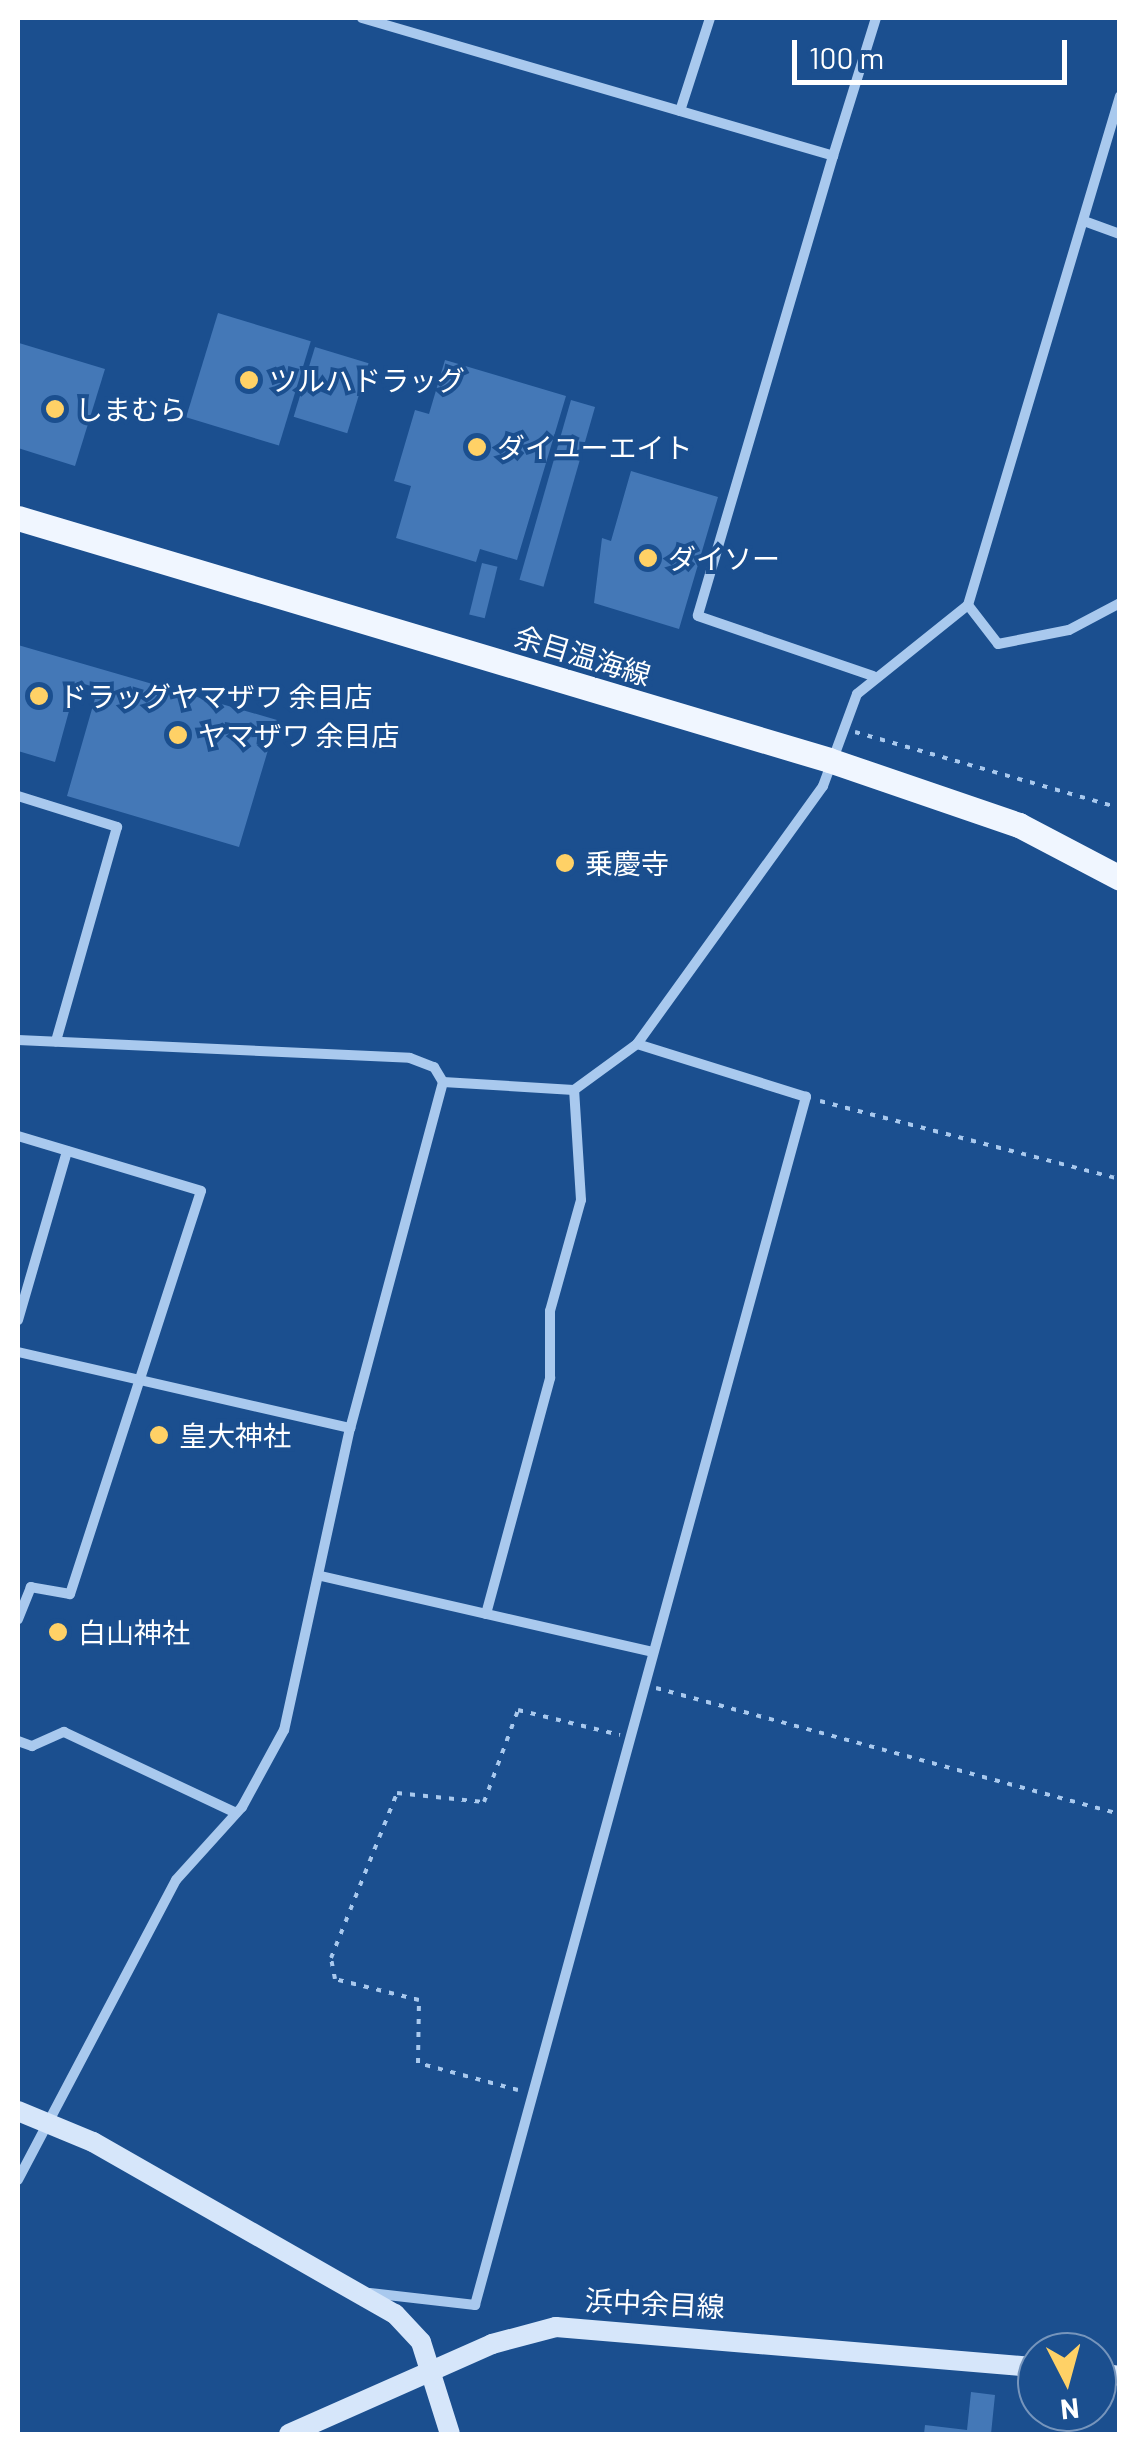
<!DOCTYPE html>
<meta charset="utf-8">
<style>
body{margin:0}
#map{position:relative;width:1137px;height:2452px;overflow:hidden;background:#1b4f8f;font-family:Barlow,"Noto Sans JP",sans-serif}
div>[style]{position:absolute}
[style*='--x']{left:calc(var(--x)*1px);top:calc(var(--y)*1px);width:calc(var(--w)*1px);rotate:calc(var(--a)*1deg)}
.building>*{inset:0;background:#4478b7;transform-origin:0 0}
.path>*{height:4px;margin-top:-2px;transform-origin:0;background:repeating-linear-gradient(90deg,#a9c9ee 0 5px,transparent 0 13px)}
.street>*{height:10px;margin:-5px;padding:0 5px;transform-origin:5px;border-radius:5px;background:#a9c9ee}
.secondary>*{height:20px;margin:-10px;padding:0 10px;transform-origin:10px;border-radius:10px;background:#d6e6fa}
.primary>*{height:25px;margin:-12.5px;padding:0 12.5px;transform-origin:12.5px;border-radius:12.5px;background:#f0f6ff}
.dots>*{width:28px;height:28px;translate:-50% -50%;box-sizing:border-box;border:5px solid #1b4f8f;border-radius:50%}
span{translate:-50% -50%;white-space:nowrap;text-align:center;line-height:1.15;-webkit-text-stroke:8px #1b4f8f;paint-order:stroke}
.poi-label{font-size:28px;color:#fff}
.left{translate:0 -50%;text-align:left}
.street-label{font-size:28px;color:#fff}
.frame{position:absolute;inset:0;border:20px solid #fff;pointer-events:none}
.north{position:absolute;left:1017px;top:2332px;width:100px;height:100px;box-sizing:border-box;background:#1b4f8f;border:2px solid #7695bc;border-radius:50%;rotate:174deg;font-size:28px;font-weight:700;line-height:40px;text-align:center;color:#fff}
.north::after{content:'';display:block;margin:auto;width:35px;height:45px;background:#ffd166;clip-path:polygon(50% 0,100% 100%,50% 72%,0 100%)}
.scale{position:absolute;left:792px;top:40px;width:275px;height:45px;box-sizing:border-box;border:5px solid #fff;border-top:0;padding-left:12px;font-size:30px;line-height:35px;white-space:nowrap;color:#fff;-webkit-text-stroke:8px #1b4f8f;paint-order:stroke}
</style>
<div id="map">
<div class="building">
<i style="left:218px;top:313px;width:97px;height:109px;rotate:17deg"></i>
<i style="clip-path:polygon(19px 343px,105px 369px,75px 466px,18px 448px)"></i>
<i style="left:315px;top:347px;width:56px;height:73px;rotate:17deg"></i>
<i style="clip-path:polygon(445px 360px,566px 396px,517px 560px,480px 549px,476px 562px,396px 538px,411px 486px,394px 481px,415px 410px,429px 414px)"></i>
<i style="left:571px;top:400px;width:25px;height:187px;rotate:16deg"></i>
<i style="clip-path:polygon(631px 471px,718px 497px,679px 629px,594px 603px,602px 538px,611px 541px)"></i>
<i style="left:482px;top:563px;width:16px;height:53px;rotate:14deg"></i>
<i style="clip-path:polygon(18px 645px,277px 720px,239px 847px,67px 796px,98px 688px,77px 682px,55px 762px,18px 751px)"></i>
<i style="clip-path:polygon(971px 2392px,995px 2395px,991px 2434px,924px 2434px,925px 2425px,967px 2430px)"></i>
</div>
<div class="path">
<i style="--x:855;--y:732;--w:276;--a:16"></i>
<i style="--x:820;--y:1101;--w:310;--a:14.6"></i>
<i style="--x:656;--y:1688;--w:481;--a:15.2"></i>
<i style="--x:518;--y:2090;--w:104;--a:-164.9"></i>
<i style="--x:418;--y:2063;--w:63;--a:-89.1"></i>
<i style="--x:419;--y:2000;--w:87;--a:-166"></i>
<i style="--x:335;--y:1979;--w:21;--a:-101"></i>
<i style="--x:331;--y:1958;--w:178;--a:-68.2"></i>
<i style="--x:397;--y:1793;--w:87;--a:5.9"></i>
<i style="--x:484;--y:1802;--w:98;--a:-69.7"></i>
<i style="--x:518;--y:1710;--w:105;--a:13.8"></i>
</div>
<div class="street">
<i style="--x:362;--y:18;--w:491;--a:16.3"></i>
<i style="--x:833;--y:156;--w:145;--a:-72.7"></i>
<i style="--x:680;--y:111;--w:98;--a:-72.1"></i>
<i style="--x:833;--y:156;--w:479;--a:106.4"></i>
<i style="--x:698;--y:616;--w:185;--a:18.9"></i>
<i style="--x:1084;--y:221;--w:38;--a:20"></i>
<i style="--x:968;--y:605;--w:49;--a:52.4"></i>
<i style="--x:998;--y:644;--w:72;--a:-11.2"></i>
<i style="--x:1069;--y:630;--w:58;--a:-27.9"></i>
<i style="--x:18;--y:796;--w:104;--a:17.4"></i>
<i style="--x:117;--y:827;--w:223;--a:105.9"></i>
<i style="--x:18;--y:1040;--w:392;--a:2.6"></i>
<i style="--x:410;--y:1058;--w:26;--a:21"></i>
<i style="--x:434;--y:1067;--w:17;--a:59"></i>
<i style="--x:443;--y:1082;--w:358;--a:105"></i>
<i style="--x:350;--y:1428;--w:309;--a:102.3"></i>
<i style="--x:284;--y:1730;--w:88;--a:118.6"></i>
<i style="--x:242;--y:1807;--w:98;--a:132.1"></i>
<i style="--x:176;--y:1880;--w:339;--a:117.8"></i>
<i style="--x:443;--y:1082;--w:131;--a:3.5"></i>
<i style="--x:574;--y:1090;--w:78;--a:-36.1"></i>
<i style="--x:637;--y:1044;--w:318;--a:-54.2"></i>
<i style="--x:823;--y:786;--w:98;--a:-69.7"></i>
<i style="--x:857;--y:694;--w:142;--a:-38.7"></i>
<i style="--x:968;--y:605;--w:531;--a:-73.37"></i>
<i style="--x:18;--y:1136;--w:191;--a:16.7"></i>
<i style="--x:201;--y:1191;--w:424;--a:108"></i>
<i style="--x:70;--y:1594;--w:40;--a:-170"></i>
<i style="--x:31;--y:1587;--w:35;--a:112"></i>
<i style="--x:18;--y:1320;--w:176;--a:-73.8"></i>
<i style="--x:18;--y:1352;--w:341;--a:12.9"></i>
<i style="--x:321;--y:1576;--w:340;--a:12.9"></i>
<i style="--x:486;--y:1614;--w:245;--a:-74.8"></i>
<i style="--x:550;--y:1378;--w:67;--a:-90"></i>
<i style="--x:550;--y:1311;--w:115;--a:-74.4"></i>
<i style="--x:581;--y:1200;--w:110;--a:-93.6"></i>
<i style="--x:18;--y:1741;--w:15;--a:20"></i>
<i style="--x:32;--y:1746;--w:35;--a:-24"></i>
<i style="--x:64;--y:1732;--w:190;--a:25.2"></i>
<i style="--x:370;--y:2293;--w:106;--a:6.5"></i>
<i style="--x:475;--y:2305;--w:1253;--a:-74.68"></i>
<i style="--x:806;--y:1097;--w:177;--a:-162.6"></i>
</div>
<div class="secondary">
<i style="--x:18;--y:2111;--w:81;--a:22.5"></i>
<i style="--x:93;--y:2142;--w:348;--a:29.7"></i>
<i style="--x:395;--y:2314;--w:38;--a:47"></i>
<i style="--x:421;--y:2342;--w:96;--a:72.5"></i>
<i style="--x:1097;--y:2373;--w:23;--a:7"></i>
<i style="--x:289;--y:2434;--w:222;--a:-23.9"></i>
<i style="--x:492;--y:2344;--w:66;--a:-14.9"></i>
<i style="--x:556;--y:2327;--w:483;--a:4.8"></i>
</div>
<div class="primary">
<i style="--x:18;--y:518;--w:846;--a:16.61"></i>
<i style="--x:829;--y:760;--w:201;--a:18.9"></i>
<i style="--x:1019;--y:825;--w:114;--a:27.7"></i>
</div>
<div class="dots">
<i style="left:249px;top:380px;background:#ffd166"></i>
<i style="left:55px;top:409px;background:#ffd166"></i>
<i style="left:477px;top:447px;background:#ffd166"></i>
<i style="left:648px;top:558px;background:#ffd166"></i>
<i style="left:39px;top:696px;background:#ffd166"></i>
<i style="left:178px;top:735px;background:#ffd166"></i>
<i style="left:565px;top:863px;background:#ffd166"></i>
<i style="left:159px;top:1435px;background:#ffd166"></i>
<i style="left:58px;top:1632px;background:#ffd166"></i>
</div>
<div class="poi-label">
<span class="left" style="left:269px;top:380px">ツルハドラッグ</span>
<span class="left" style="left:75px;top:409px">しまむら</span>
<span class="left" style="left:497px;top:447px">ダイユーエイト</span>
<span class="left" style="left:668px;top:558px">ダイソー</span>
<span class="left" style="left:59px;top:696px">ドラッグヤマザワ 余目店</span>
<span class="left" style="left:198px;top:735px">ヤマザワ 余目店</span>
<span class="left" style="left:585px;top:863px">乗慶寺</span>
<span class="left" style="left:179px;top:1435px">皇大神社</span>
<span class="left" style="left:78px;top:1632px">白山神社</span>
</div>
<div class="street-label">
<span style="left:583px;top:655px;rotate:17deg">余目温海線</span>
<span style="left:655px;top:2303px;rotate:3deg">浜中余目線</span>
</div>
<div class="frame"></div>
<div class="north">N</div>
<div class="scale">100 m</div>
</div>
